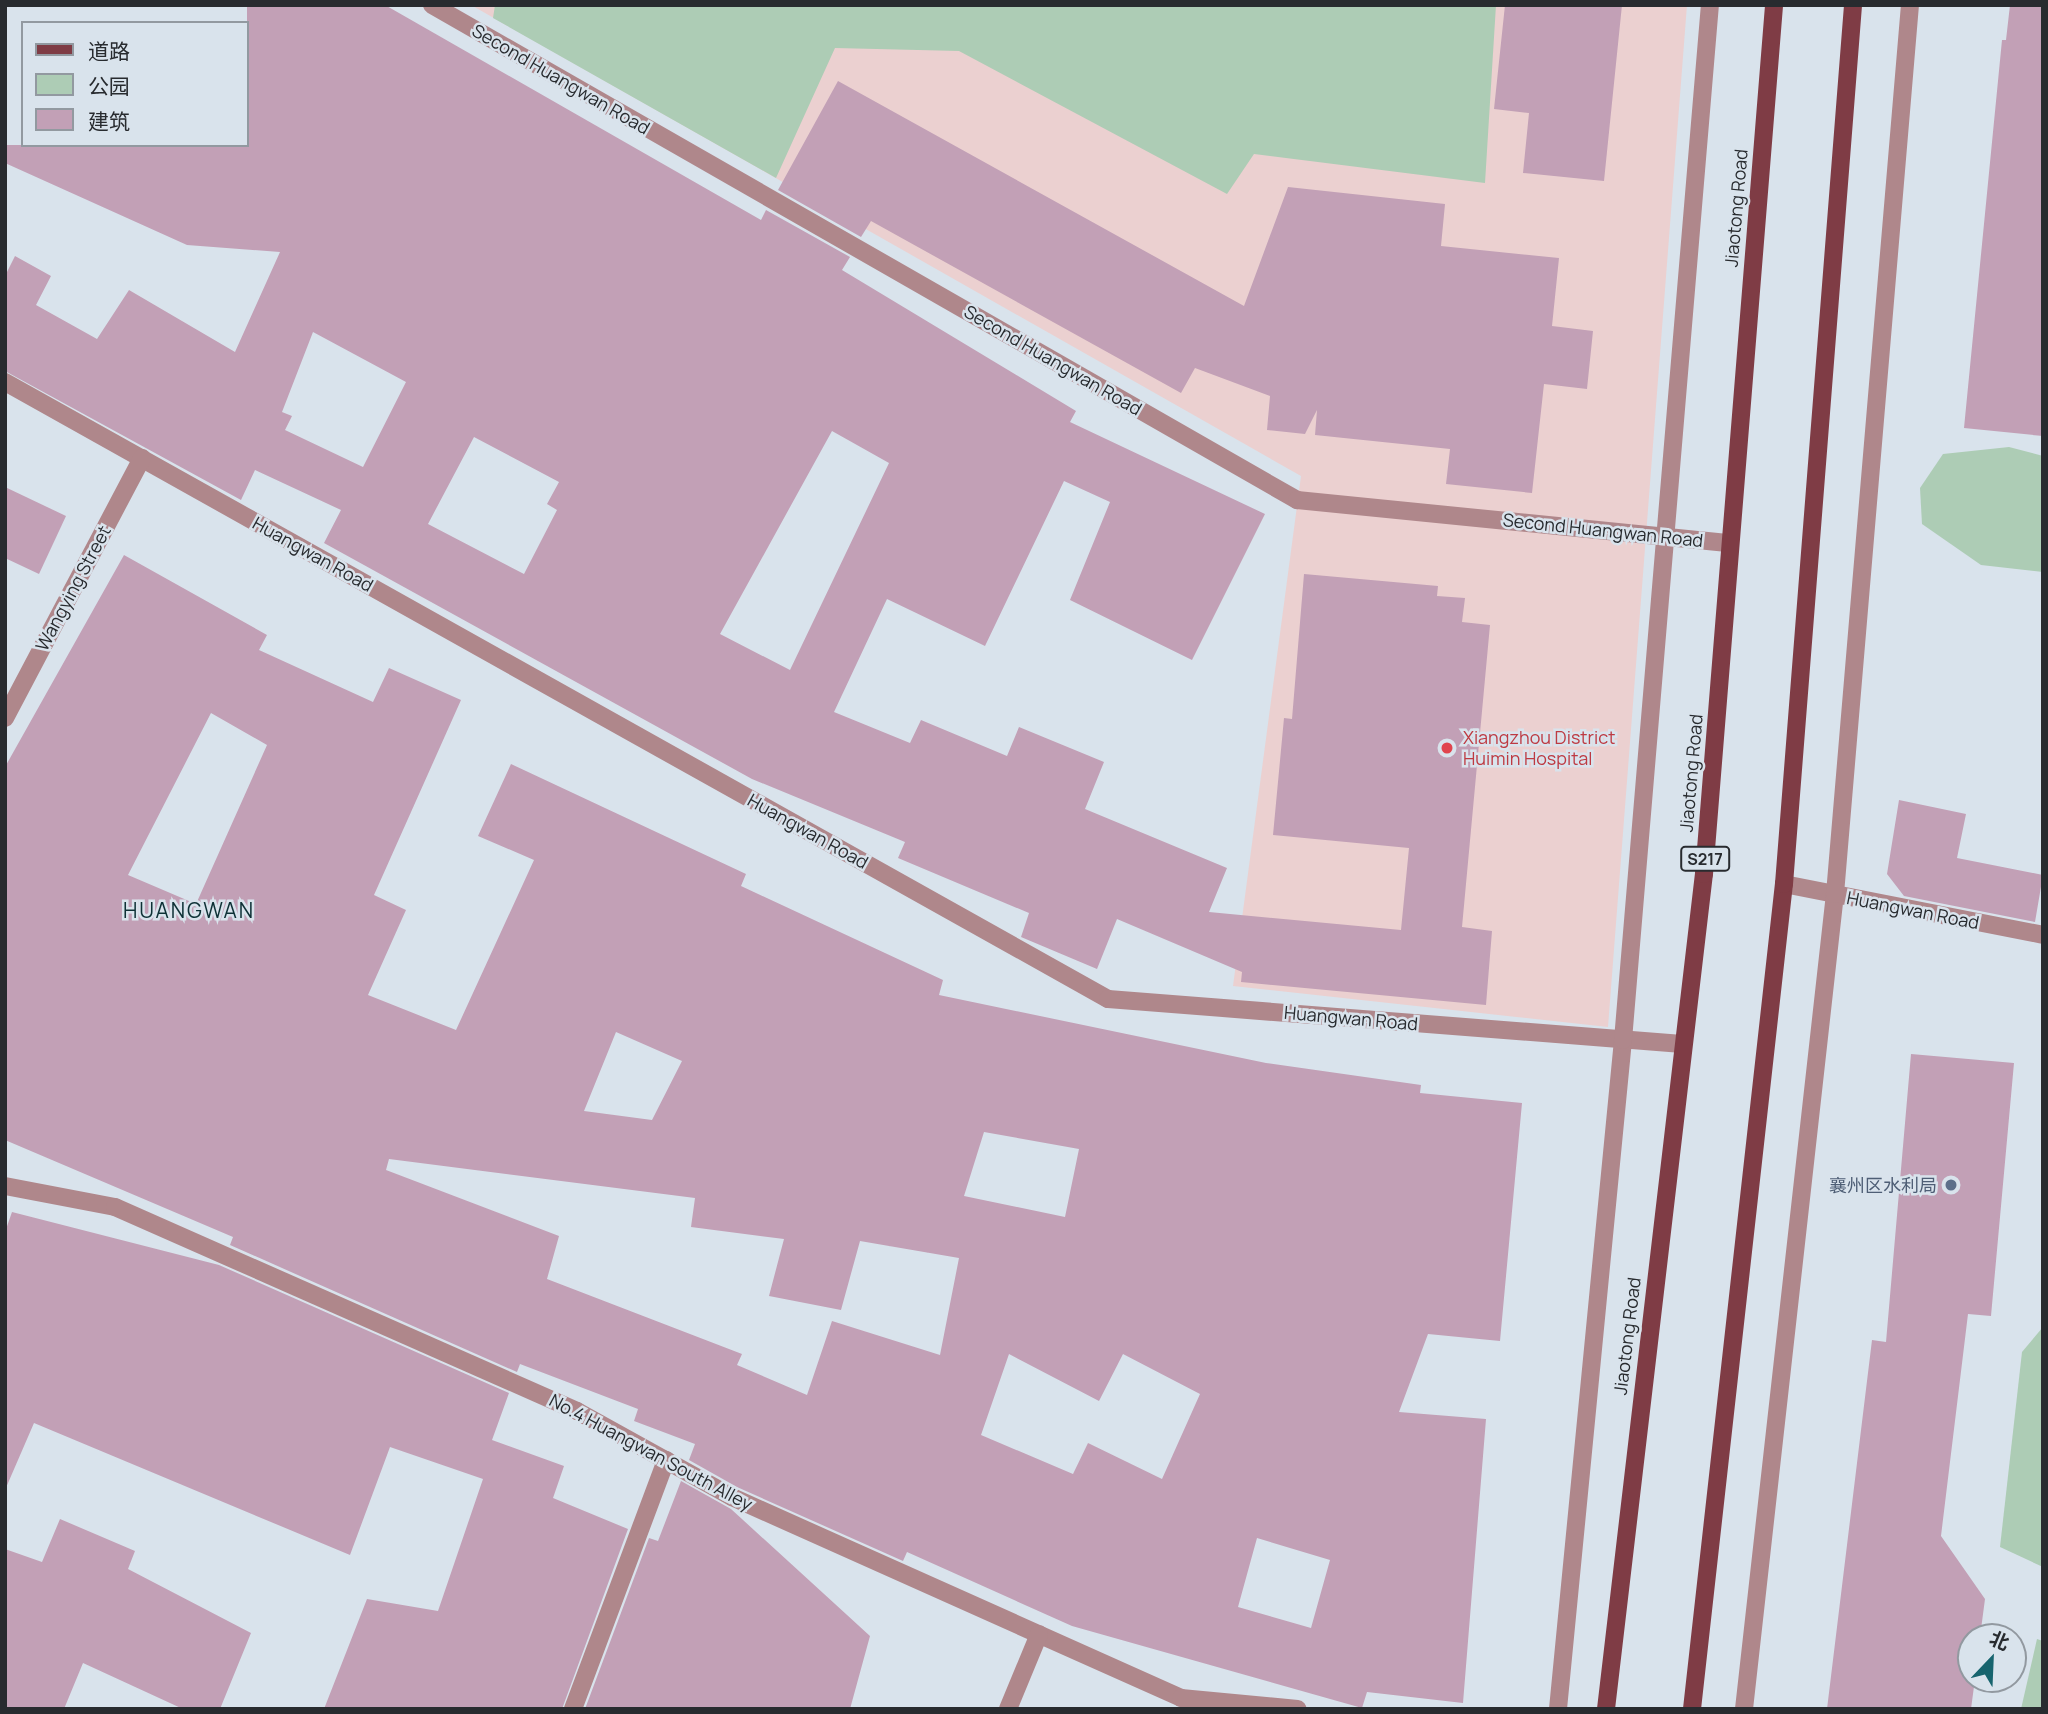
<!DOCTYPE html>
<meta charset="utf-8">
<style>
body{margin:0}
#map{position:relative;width:2048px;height:1714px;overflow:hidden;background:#d9e3ec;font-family:Manrope,"Noto Sans SC",sans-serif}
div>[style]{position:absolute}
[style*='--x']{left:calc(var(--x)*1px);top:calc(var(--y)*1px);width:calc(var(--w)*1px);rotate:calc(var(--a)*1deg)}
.medical>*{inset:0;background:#ebd0d0}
.green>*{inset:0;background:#adccb5}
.building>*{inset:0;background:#c2a0b6}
.minor>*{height:18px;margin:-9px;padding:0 9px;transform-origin:9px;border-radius:9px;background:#af878b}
.tertiary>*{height:18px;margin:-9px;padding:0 9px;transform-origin:9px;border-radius:9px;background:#af878b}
.primary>*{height:18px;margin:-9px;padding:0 9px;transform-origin:9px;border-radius:9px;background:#7f3c45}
.dots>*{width:19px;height:19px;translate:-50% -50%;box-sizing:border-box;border:4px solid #d9e3ec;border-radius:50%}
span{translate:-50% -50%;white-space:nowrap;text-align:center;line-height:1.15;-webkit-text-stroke:5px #d9e3ec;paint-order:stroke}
.shield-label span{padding:2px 5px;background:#d9e3ec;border:2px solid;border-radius:5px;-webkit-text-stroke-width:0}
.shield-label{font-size:16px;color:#282b2f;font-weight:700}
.street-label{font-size:18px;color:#282b2f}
.health-label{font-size:18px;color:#be3a42}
.left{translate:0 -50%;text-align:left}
.service-label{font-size:18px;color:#4e5e75}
.right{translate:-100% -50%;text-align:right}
.quarter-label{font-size:21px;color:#0e3136;letter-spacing:2px}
.frame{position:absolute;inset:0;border:7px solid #282b2f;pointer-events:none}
.legend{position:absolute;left:21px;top:21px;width:228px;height:126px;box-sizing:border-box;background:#d9e3ec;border:2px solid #9299a0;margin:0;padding:9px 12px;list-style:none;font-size:21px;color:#282b2f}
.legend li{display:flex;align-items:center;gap:14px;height:35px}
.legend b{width:35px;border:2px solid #9299a0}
.north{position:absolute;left:1957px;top:1623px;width:70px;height:70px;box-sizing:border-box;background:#d9e3ec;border:2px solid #9299a0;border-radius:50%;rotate:23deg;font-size:19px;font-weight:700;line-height:28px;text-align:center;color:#282b2f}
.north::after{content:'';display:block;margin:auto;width:24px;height:32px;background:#17646e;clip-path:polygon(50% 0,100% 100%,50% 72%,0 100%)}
</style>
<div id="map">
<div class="medical">
<i style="clip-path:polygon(471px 5px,1687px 5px,1608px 1027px,1233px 986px,1301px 476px)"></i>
</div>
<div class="green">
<i style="clip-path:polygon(495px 5px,1496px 5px,1485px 183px,1254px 154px,1227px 194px,959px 51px,835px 48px,776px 178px,493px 18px)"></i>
<i style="clip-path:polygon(2009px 447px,2043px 456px,2043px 572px,1981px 565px,1922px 524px,1920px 488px,1943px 454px)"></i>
<i style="clip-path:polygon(2043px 1327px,2043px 1567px,2000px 1547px,2022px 1352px)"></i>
<i style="clip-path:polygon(2037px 1639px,2043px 1641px,2043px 1709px,2021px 1709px)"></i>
</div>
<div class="building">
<i style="clip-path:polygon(evenodd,247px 5px,385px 5px,761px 220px,766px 210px,850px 257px,842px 270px,1076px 411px,1070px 422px,1265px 514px,1192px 660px,1070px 600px,1110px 502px,1064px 481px,985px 646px,887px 599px,834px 712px,910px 743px,921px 720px,1007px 756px,1019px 727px,1104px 762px,1085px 809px,1227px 868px,1209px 912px,1401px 930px,1409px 848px,1273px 835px,1284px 718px,1292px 719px,1304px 574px,1438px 586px,1437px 596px,1465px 598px,1462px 622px,1490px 625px,1462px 927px,1492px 931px,1486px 1005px,1241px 982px,1242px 972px,1117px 919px,1097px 969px,1021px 937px,1029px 913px,898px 858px,905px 842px,752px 779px,324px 543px,341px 510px,255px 470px,241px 500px,5px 371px,5px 276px,15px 256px,51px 276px,36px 305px,97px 339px,129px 290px,235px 352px,280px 252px,187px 245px,5px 163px,5px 145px,247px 145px,247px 5px,313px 332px,406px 382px,363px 467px,285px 430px,292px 416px,282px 412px,313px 332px,247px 5px,832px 431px,889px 463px,790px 670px,720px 634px,832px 431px,247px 5px,474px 437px,559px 482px,547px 504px,557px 510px,524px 574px,428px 524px,474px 437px)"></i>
<i style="clip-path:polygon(1505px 5px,1622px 5px,1604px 181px,1523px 173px,1529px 113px,1494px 109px)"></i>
<i style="clip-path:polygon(2010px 5px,2043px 5px,2043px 436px,1964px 428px,2002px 40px,2006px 40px)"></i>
<i style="clip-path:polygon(838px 81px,1244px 306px,1288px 187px,1445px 204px,1441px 246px,1559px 258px,1552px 326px,1593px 331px,1587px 389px,1544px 384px,1532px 493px,1446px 484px,1450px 449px,1315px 435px,1317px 410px,1305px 434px,1267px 430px,1270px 396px,1195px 368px,1181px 393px,871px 221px,861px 237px,778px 190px)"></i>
<i style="clip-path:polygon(5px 487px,66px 516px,39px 574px,5px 558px)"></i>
<i style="clip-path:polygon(evenodd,124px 555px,267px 635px,259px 650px,373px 702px,389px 668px,461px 700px,374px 895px,406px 910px,368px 995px,456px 1030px,534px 860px,478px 836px,511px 764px,746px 874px,741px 886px,943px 980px,939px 995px,1266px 1063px,1421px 1085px,1420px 1093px,1522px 1103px,1500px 1341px,1428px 1334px,1399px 1412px,1486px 1419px,1463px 1703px,1367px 1692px,1362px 1708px,1072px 1626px,907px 1552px,903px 1561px,737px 1487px,689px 1460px,695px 1444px,634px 1421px,638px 1409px,520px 1364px,517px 1372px,230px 1245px,233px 1237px,5px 1140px,5px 767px,124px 555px,211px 713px,267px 745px,196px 904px,128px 875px,211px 713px,124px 555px,616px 1032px,682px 1061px,652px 1120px,584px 1111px,616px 1032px,124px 555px,984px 1132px,1079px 1149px,1065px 1217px,964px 1196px,984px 1132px,124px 555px,389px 1159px,695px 1198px,691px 1227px,784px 1239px,769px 1296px,841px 1310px,860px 1241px,959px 1258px,940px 1355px,832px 1321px,807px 1395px,737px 1365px,742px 1354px,547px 1279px,559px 1236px,386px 1170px,389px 1159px,124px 555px,1009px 1354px,1099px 1401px,1123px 1354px,1200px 1394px,1162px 1479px,1088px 1443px,1073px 1474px,981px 1435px,1009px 1354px,124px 555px,1257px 1538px,1330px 1560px,1311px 1628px,1238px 1607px,1257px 1538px)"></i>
<i style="clip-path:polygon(1899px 800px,1966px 814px,1957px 858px,2043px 875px,2035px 922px,1904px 896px,1887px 874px)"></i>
<i style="clip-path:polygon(1911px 1054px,2014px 1063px,1991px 1316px,1968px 1314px,1941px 1536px,1985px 1599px,1980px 1637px,1971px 1637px,1971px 1679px,1975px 1679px,1971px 1709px,1827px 1709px,1872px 1340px,1886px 1342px)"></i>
<i style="clip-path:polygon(12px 1212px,219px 1265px,509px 1393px,492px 1440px,564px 1466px,553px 1498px,628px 1529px,562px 1709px,324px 1709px,367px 1599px,438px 1611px,483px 1479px,390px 1447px,350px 1555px,34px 1423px,5px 1490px,5px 1232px)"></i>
<i style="clip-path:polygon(681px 1481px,731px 1509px,870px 1636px,850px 1709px,585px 1709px,649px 1538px,658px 1541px)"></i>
<i style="clip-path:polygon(60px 1519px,135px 1551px,128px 1569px,251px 1633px,220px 1709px,183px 1709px,83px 1663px,64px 1709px,5px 1709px,5px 1549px,42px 1562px)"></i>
</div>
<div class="minor">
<i style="--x:432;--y:5;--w:997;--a:29.78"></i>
<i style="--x:1297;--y:500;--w:435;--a:5.7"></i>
<i style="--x:5;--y:382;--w:1264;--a:29.22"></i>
<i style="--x:1108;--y:999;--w:576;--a:4.48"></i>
<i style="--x:5;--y:718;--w:294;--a:-62.2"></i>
<i style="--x:1784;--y:884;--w:264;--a:11.1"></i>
<i style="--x:5;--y:1186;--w:112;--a:10.8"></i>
<i style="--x:115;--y:1207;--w:505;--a:23.82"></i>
<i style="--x:577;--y:1411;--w:177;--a:29"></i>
<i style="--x:732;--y:1497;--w:492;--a:24.1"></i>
<i style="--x:1181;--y:1698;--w:117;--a:5.4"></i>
<i style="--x:573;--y:1709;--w:266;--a:-69.5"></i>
<i style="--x:1008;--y:1709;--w:81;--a:-67.5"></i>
</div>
<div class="tertiary">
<i style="--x:1558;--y:1709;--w:672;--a:-84.45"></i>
<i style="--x:1623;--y:1040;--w:1039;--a:-85.2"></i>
<i style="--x:1744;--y:1709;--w:820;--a:-83.63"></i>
<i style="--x:1835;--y:894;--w:892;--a:-85.18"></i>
</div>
<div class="primary">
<i style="--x:1606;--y:1709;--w:841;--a:-83.31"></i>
<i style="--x:1704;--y:874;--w:872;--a:-85.39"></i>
<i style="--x:1692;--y:1709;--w:830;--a:-83.64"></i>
<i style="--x:1784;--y:884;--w:882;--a:-85.51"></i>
</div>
<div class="dots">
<i style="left:1447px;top:748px;background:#e0444e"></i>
<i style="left:1951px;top:1185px;background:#5c6f8a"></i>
</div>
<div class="shield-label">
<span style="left:1705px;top:859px">S217</span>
</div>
<div class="street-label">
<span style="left:561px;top:79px;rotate:30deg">Second Huangwan Road</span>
<span style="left:1736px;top:208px;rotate:-85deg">Jiaotong Road</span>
<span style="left:1053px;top:360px;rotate:30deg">Second Huangwan Road</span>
<span style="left:1603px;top:530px;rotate:6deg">Second Huangwan Road</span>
<span style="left:313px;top:554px;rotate:29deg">Huangwan Road</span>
<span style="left:73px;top:588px;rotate:-62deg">Wangying Street</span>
<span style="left:1691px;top:773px;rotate:-85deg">Jiaotong Road</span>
<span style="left:808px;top:831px;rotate:29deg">Huangwan Road</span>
<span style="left:1913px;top:910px;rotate:11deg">Huangwan Road</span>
<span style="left:1351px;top:1018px;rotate:5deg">Huangwan Road</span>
<span style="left:1627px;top:1336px;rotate:-83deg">Jiaotong Road</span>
<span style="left:651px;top:1452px;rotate:28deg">No.4 Huangwan South Alley</span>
</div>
<div class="health-label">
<span class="left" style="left:1463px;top:748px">Xiangzhou District<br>Huimin Hospital</span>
</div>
<div class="service-label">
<span class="right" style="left:1937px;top:1185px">襄州区水利局</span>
</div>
<div class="quarter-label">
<span style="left:189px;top:910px">HUANGWAN</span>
</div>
<div class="frame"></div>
<ul class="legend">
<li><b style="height:9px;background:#7f3c45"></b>道路</li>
<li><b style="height:19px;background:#adccb5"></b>公园</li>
<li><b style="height:19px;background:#c2a0b6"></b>建筑</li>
</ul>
<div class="north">北</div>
</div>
